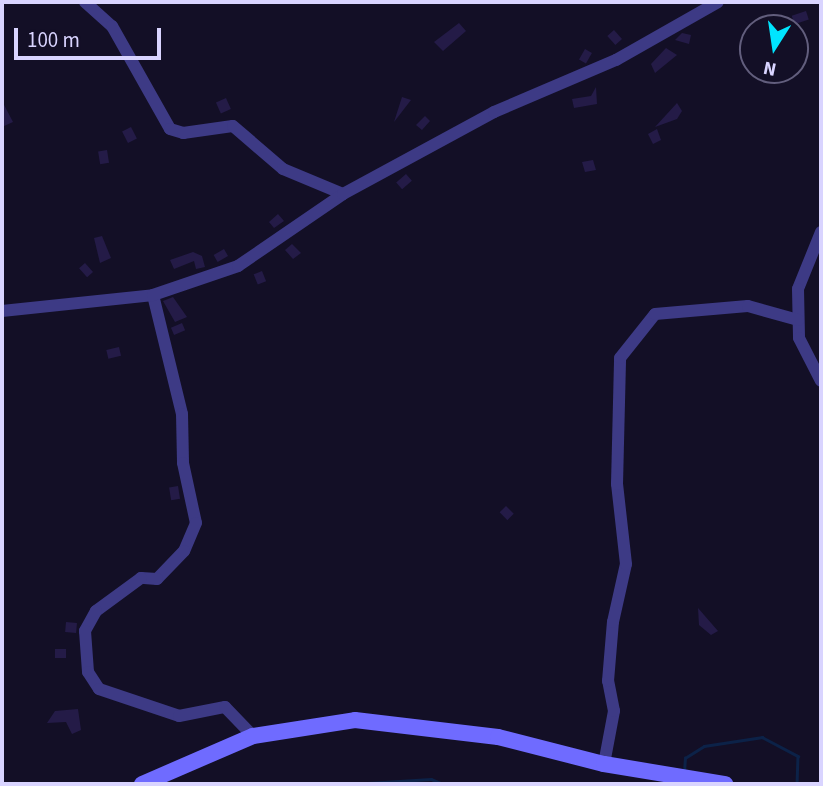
<!DOCTYPE html>
<style>
body{margin:0}
#map{position:relative;width:823px;height:786px;overflow:hidden;background:#130f26;font-family:"Source Sans 3",sans-serif}
div>[style]{position:absolute}
[style*='--x']{left:calc(var(--x)*1px);top:calc(var(--y)*1px);width:calc(var(--w)*1px);rotate:calc(var(--a)*1deg)}
.stream>*{height:2.5px;margin:-1.25px;padding:0 1.25px;transform-origin:1.25px;border-radius:1.25px;background:#0c2248}
.building>*{inset:0;background:#241b47;transform-origin:0 0}
.minor>*{height:12px;margin:-6px;padding:0 6px;transform-origin:6px;border-radius:6px;background:#3d3a85}
.secondary>*{height:16px;margin:-8px;padding:0 8px;transform-origin:8px;border-radius:8px;background:#6f6bff}
span{translate:-50% -50%;white-space:nowrap;text-align:center;line-height:1.15;-webkit-text-stroke:5px #130f26;paint-order:stroke}
.frame{position:absolute;inset:0;border:4px solid #d9d4ff;pointer-events:none}
.north{position:absolute;left:739px;top:14px;width:70px;height:70px;box-sizing:border-box;background:#130f26;border:2px solid #625e7d;border-radius:50%;rotate:192deg;font-size:19px;font-weight:700;line-height:28px;text-align:center;color:#d9d4ff}
.north::after{content:'';display:block;margin:auto;width:24px;height:32px;background:#00e5ff;clip-path:polygon(50% 0,100% 100%,50% 72%,0 100%)}
.scale{position:absolute;left:14px;top:28px;width:147px;height:32px;box-sizing:border-box;border:4px solid #d9d4ff;border-top:0;padding-left:9px;font-size:21px;line-height:24px;white-space:nowrap;color:#d9d4ff;-webkit-text-stroke:5px #130f26;paint-order:stroke}
</style>
<div id="map">
<div class="stream">
<i style="--x:684;--y:772;--w:14;--a:-86"></i>
<i style="--x:685;--y:758;--w:22;--a:-32"></i>
<i style="--x:704;--y:746;--w:59;--a:-8.8"></i>
<i style="--x:762;--y:737;--w:41;--a:27.8"></i>
<i style="--x:798;--y:756;--w:28;--a:92"></i>
<i style="--x:351;--y:784;--w:80;--a:-3.6"></i>
<i style="--x:431;--y:779;--w:13;--a:23"></i>
</div>
<div class="building">
<i style="left:806px;top:11px;width:9px;height:15px;rotate:72deg"></i>
<i style="clip-path:polygon(459px 23px,466px 31px,443px 51px,434px 42px)"></i>
<i style="left:614px;top:30px;width:12px;height:9px;rotate:48deg"></i>
<i style="clip-path:polygon(682px 33px,691px 35px,689px 44px,675px 40px)"></i>
<i style="clip-path:polygon(666px 48px,677px 55px,655px 73px,651px 64px)"></i>
<i style="left:585px;top:49px;width:8px;height:12px;rotate:30deg"></i>
<i style="clip-path:polygon(596px 87px,597px 104px,574px 108px,572px 99px,591px 96px)"></i>
<i style="clip-path:polygon(402px 97px,411px 100px,394px 122px)"></i>
<i style="left:226px;top:98px;width:12px;height:11px;rotate:66deg"></i>
<i style="clip-path:polygon(2px 101px,13px 122px,2px 127px)"></i>
<i style="clip-path:polygon(677px 103px,682px 111px,677px 119px,655px 127px)"></i>
<i style="clip-path:polygon(425px 116px,430px 121px,422px 130px,416px 125px)"></i>
<i style="left:131px;top:127px;width:13px;height:10px;rotate:63deg"></i>
<i style="clip-path:polygon(657px 129px,661px 140px,653px 144px,648px 134px)"></i>
<i style="left:107px;top:150px;width:13px;height:9px;rotate:81deg"></i>
<i style="clip-path:polygon(593px 160px,596px 170px,585px 172px,582px 162px)"></i>
<i style="left:406px;top:174px;width:9px;height:13px;rotate:49deg"></i>
<i style="clip-path:polygon(278px 214px,284px 221px,274px 228px,269px 222px)"></i>
<i style="clip-path:polygon(102px 236px,111px 258px,100px 263px,94px 238px)"></i>
<i style="clip-path:polygon(292px 244px,301px 253px,293px 259px,285px 250px)"></i>
<i style="left:224px;top:249px;width:8px;height:12px;rotate:60deg"></i>
<i style="clip-path:polygon(193px 252px,202px 256px,205px 267px,196px 269px,194px 261px,174px 269px,170px 260px)"></i>
<i style="left:85px;top:263px;width:12px;height:8px;rotate:48deg"></i>
<i style="left:262px;top:271px;width:11px;height:9px;rotate:68deg"></i>
<i style="clip-path:polygon(173px 297px,187px 317px,175px 322px,163px 301px)"></i>
<i style="left:182px;top:323px;width:8px;height:12px;rotate:67deg"></i>
<i style="left:119px;top:347px;width:9px;height:13px;rotate:77deg"></i>
<i style="left:178px;top:486px;width:13px;height:9px;rotate:81deg"></i>
<i style="left:506px;top:506px;width:11px;height:9px;rotate:45deg"></i>
<i style="clip-path:polygon(698px 608px,718px 631px,711px 635px,699px 625px)"></i>
<i style="left:66px;top:622px;width:11px;height:10px;rotate:5deg"></i>
<i style="left:55px;top:649px;width:11px;height:9px"></i>
<i style="clip-path:polygon(78px 709px,81px 730px,72px 734px,66px 722px,47px 723px,55px 711px)"></i>
</div>
<div class="minor">
<i style="--x:85;--y:2;--w:36;--a:42"></i>
<i style="--x:112;--y:26;--w:118;--a:60.6"></i>
<i style="--x:170;--y:129;--w:14;--a:17"></i>
<i style="--x:183;--y:133;--w:50;--a:-8"></i>
<i style="--x:233;--y:126;--w:66;--a:40.7"></i>
<i style="--x:283;--y:169;--w:65;--a:22.6"></i>
<i style="--x:821;--y:232;--w:61;--a:112"></i>
<i style="--x:798;--y:289;--w:49;--a:88.8"></i>
<i style="--x:799;--y:338;--w:48;--a:62.9"></i>
<i style="--x:153;--y:295;--w:122;--a:76.3"></i>
<i style="--x:182;--y:414;--w:49;--a:88.8"></i>
<i style="--x:183;--y:463;--w:61;--a:77.8"></i>
<i style="--x:196;--y:523;--w:30;--a:113"></i>
<i style="--x:184;--y:551;--w:39;--a:134"></i>
<i style="--x:157;--y:579;--w:16;--a:-176"></i>
<i style="--x:141;--y:578;--w:56;--a:143.7"></i>
<i style="--x:96;--y:611;--w:23;--a:119"></i>
<i style="--x:85;--y:631;--w:41;--a:85.8"></i>
<i style="--x:88;--y:672;--w:20;--a:57"></i>
<i style="--x:99;--y:689;--w:84;--a:18.6"></i>
<i style="--x:179;--y:716;--w:47;--a:-11.1"></i>
<i style="--x:225;--y:707;--w:40;--a:46"></i>
<i style="--x:2;--y:311;--w:152;--a:-6"></i>
<i style="--x:153;--y:295;--w:90;--a:-18.8"></i>
<i style="--x:238;--y:266;--w:127;--a:-34.4"></i>
<i style="--x:343;--y:194;--w:172;--a:-28.5"></i>
<i style="--x:494;--y:112;--w:133;--a:-23.1"></i>
<i style="--x:616;--y:60;--w:117;--a:-29.6"></i>
<i style="--x:604;--y:764;--w:54;--a:-79.3"></i>
<i style="--x:614;--y:711;--w:31;--a:-101"></i>
<i style="--x:608;--y:681;--w:59;--a:-85.2"></i>
<i style="--x:613;--y:622;--w:59;--a:-77.4"></i>
<i style="--x:626;--y:564;--w:81;--a:-96.4"></i>
<i style="--x:617;--y:484;--w:126;--a:-88.6"></i>
<i style="--x:620;--y:358;--w:56;--a:-51.5"></i>
<i style="--x:655;--y:314;--w:93;--a:-4.9"></i>
<i style="--x:748;--y:306;--w:52;--a:15.6"></i>
</div>
<div class="secondary">
<i style="--x:142;--y:784;--w:121;--a:-23.4"></i>
<i style="--x:253;--y:736;--w:103;--a:-8.9"></i>
<i style="--x:355;--y:720;--w:144;--a:6.8"></i>
<i style="--x:498;--y:737;--w:109;--a:14.3"></i>
<i style="--x:604;--y:764;--w:123;--a:9.4"></i>
</div>
<div class="frame"></div>
<div class="north">N</div>
<div class="scale">100 m</div>
</div>
